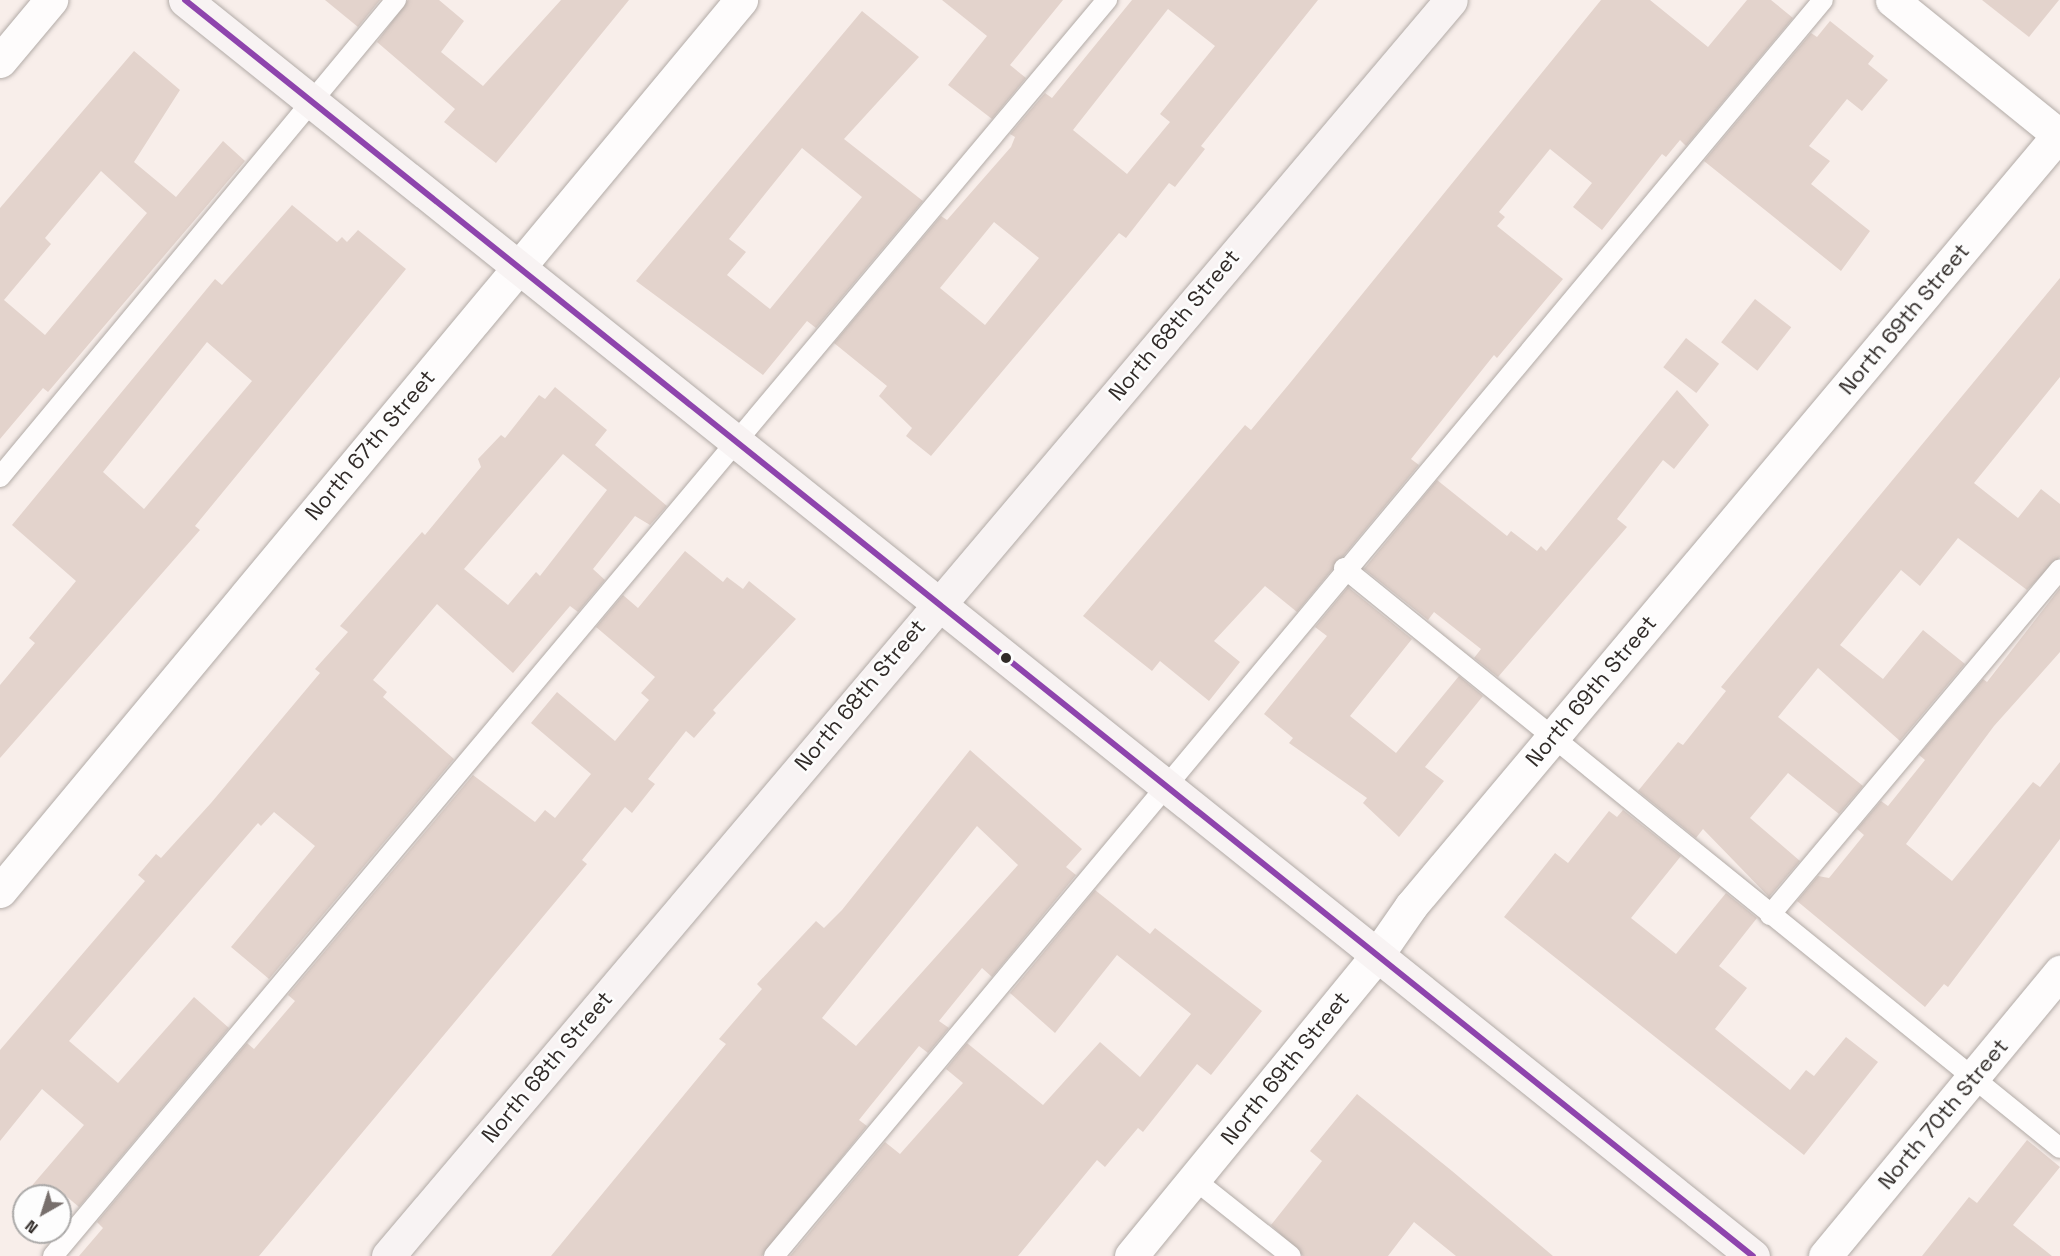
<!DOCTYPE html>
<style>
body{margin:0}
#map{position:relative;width:2060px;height:1256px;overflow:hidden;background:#f8eeea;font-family:"Space Grotesk",sans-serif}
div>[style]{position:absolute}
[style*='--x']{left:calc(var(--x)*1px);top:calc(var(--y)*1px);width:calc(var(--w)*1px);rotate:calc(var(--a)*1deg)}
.building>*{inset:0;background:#e3d3cc;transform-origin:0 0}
.roads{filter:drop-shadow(0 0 2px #b2aba7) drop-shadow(0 0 2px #b2aba7)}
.lane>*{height:20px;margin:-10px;padding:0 10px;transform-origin:10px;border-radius:10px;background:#fefcfc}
.street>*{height:33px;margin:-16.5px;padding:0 16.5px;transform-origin:16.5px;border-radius:16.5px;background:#fefcfc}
.secondary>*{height:33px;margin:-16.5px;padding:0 16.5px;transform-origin:16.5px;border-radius:16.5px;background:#f8f3f3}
.bus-1>*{height:6px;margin:-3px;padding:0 3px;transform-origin:3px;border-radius:3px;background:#8e44ad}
.dots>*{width:16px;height:16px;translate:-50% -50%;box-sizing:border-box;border:3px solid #fdfdfd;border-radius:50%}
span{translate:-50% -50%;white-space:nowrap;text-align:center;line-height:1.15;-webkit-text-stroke:5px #fdfdfd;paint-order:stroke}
.street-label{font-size:22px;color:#312b28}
.north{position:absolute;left:12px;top:1184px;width:60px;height:60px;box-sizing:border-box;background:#fdfdfd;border:2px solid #aba9a8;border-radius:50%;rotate:219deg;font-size:16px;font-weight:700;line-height:24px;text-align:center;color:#312b28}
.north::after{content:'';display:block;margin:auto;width:21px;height:27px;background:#776f6c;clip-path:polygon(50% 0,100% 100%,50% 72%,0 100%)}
</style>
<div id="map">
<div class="building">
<i style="clip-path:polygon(325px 0,380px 0,358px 27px)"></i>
<i style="clip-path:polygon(408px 0,439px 0,464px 21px,441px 52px,483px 86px,561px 0,629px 0,496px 163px,444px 122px,455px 109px,377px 42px)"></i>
<i style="clip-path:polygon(942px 0,1063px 0,1010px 65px,1026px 78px,992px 119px,948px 85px,987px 36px)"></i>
<i style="clip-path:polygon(evenodd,1132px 0,1318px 0,1201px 146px,1205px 149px,1175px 187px,1169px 183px,1126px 238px,1119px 233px,931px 456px,906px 436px,912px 428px,879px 396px,887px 386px,834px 343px,941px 216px,947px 220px,1011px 147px,1015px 137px,1010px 134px,1045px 93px,1052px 98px,1132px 0,1168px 9px,1215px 46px,1160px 114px,1170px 122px,1127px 174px,1073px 130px,1168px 9px,1132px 0,994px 222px,1039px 258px,985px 325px,940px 288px,994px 222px)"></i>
<i style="clip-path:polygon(1601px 0,1650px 0,1708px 47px,1747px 0,1771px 0,1793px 18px,1686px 146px,1680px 140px,1666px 157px,1662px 154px,1602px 230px,1573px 207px,1592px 183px,1550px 149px,1499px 212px,1505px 217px,1497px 226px,1563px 279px,1497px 358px,1494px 355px,1411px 459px,1419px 465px,1297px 612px,1265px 586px,1214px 641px,1240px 662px,1209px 701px,1160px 661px,1152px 671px,1083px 616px,1245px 425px,1251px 430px,1290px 383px)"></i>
<i style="clip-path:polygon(1982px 0,2059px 0,2029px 37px)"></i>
<i style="clip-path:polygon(evenodd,862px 11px,919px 57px,844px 139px,923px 201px,816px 328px,807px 321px,763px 375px,636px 281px,862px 11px,802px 148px,862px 197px,770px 309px,727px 275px,746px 252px,729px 239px,802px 148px)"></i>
<i style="clip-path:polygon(1830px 21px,1874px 56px,1868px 64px,1888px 80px,1862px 111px,1847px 99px,1809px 146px,1830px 161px,1811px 184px,1870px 231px,1841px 271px,1704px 161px,1811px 33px,1817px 37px)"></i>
<i style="clip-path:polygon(evenodd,134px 51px,180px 90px,134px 162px,176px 197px,223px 141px,245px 161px,48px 392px,43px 388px,0 439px,0 208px,134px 51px,101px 171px,147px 213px,45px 335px,4px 300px,51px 244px,45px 238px,101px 171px)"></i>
<i style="clip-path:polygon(evenodd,292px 205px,337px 242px,342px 237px,347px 242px,358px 230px,406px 269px,195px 526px,200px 530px,0 758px,0 685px,35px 643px,29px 638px,76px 581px,12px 525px,215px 279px,222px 285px,292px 205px,207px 342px,252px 381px,144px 509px,103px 472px,207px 342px)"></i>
<i style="clip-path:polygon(2060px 278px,2060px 377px,1974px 483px,2018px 518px,2041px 489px,2060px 504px,2060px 557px,2027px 590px,1958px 538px,1920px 586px,1901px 570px,1840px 645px,1883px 679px,1923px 630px,1965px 664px,1900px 741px,1818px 668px,1778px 717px,1863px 786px,1839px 814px,1788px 773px,1750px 818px,1800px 861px,1769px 897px,1703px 829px,1696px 838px,1638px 791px,1678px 742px,1683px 745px,1726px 691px,1721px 687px)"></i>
<i style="left:1755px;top:299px;width:46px;height:55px;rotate:38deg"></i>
<i style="left:1686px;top:338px;width:42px;height:37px;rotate:38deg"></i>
<i style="clip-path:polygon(evenodd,555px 387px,607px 430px,595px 445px,667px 506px,650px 525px,635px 516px,593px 569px,605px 580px,578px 612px,570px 606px,513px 673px,437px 604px,373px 680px,387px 692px,383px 697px,454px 759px,269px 979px,231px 947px,315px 846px,274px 812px,261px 826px,258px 823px,69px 1041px,118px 1083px,194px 997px,229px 1028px,79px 1207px,66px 1196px,23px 1196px,84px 1125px,42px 1089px,0 1141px,0 1050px,145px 881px,138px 875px,156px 854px,161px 858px,211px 803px,320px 673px,315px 669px,348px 632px,340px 626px,422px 532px,425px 535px,481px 467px,478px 459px,501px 435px,505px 438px,539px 395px,545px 399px,555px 387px,563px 454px,607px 490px,540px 576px,536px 572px,508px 605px,464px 569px,563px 454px)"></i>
<i style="clip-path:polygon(1677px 390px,1709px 425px,1674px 469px,1663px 460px,1617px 519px,1627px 527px,1498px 677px,1474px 658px,1481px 649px,1434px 612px,1428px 620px,1364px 569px,1437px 480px,1507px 536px,1511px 531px,1537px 551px,1541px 546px,1546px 551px)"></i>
<i style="clip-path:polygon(685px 551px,723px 582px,727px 577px,743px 589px,749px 581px,796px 619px,713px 710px,716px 713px,694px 738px,686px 731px,648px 779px,655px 784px,632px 813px,625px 807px,582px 860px,587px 864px,259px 1256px,79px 1256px,103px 1228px,97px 1222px,247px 1043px,254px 1049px,295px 1001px,288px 995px,473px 775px,535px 822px,545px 810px,555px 818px,591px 774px,531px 723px,557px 692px,615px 741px,649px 700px,641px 693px,655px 677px,596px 627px,623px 595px,638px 608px)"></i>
<i style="clip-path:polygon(1348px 587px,1412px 639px,1350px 716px,1396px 753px,1459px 676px,1483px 696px,1425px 767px,1444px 781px,1399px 837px,1363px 803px,1367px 798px,1289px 743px,1293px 738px,1264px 714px,1327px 636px,1315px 627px)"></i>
<i style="clip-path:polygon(2060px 588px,2060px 652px,1994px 726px,1906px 844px,1952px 881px,2033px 782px,2040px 787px,2060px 762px,2060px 839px,1948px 987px,1944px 984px,1925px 1007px,1797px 901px,1818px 876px,1829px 878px,1864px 835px,1857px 829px,1881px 801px,1888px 806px,1925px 760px,1919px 755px,1983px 679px,1987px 682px)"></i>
<i style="clip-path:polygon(evenodd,970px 750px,1082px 849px,1066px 867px,1076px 875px,992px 977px,982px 968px,939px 1021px,949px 1028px,928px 1053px,919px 1046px,871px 1105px,859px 1120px,867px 1126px,762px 1256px,551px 1256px,726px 1044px,719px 1039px,762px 989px,757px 984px,816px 921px,824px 928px,842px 910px,970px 750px,977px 826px,1018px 865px,856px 1046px,822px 1018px,977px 826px)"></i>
<i style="clip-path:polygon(1623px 810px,1681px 856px,1631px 918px,1676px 954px,1726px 893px,1757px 918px,1719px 966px,1747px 988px,1715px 1029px,1790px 1090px,1806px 1070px,1814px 1076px,1846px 1037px,1878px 1062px,1804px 1155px,1504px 917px,1555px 853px,1568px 863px,1609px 811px,1617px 817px)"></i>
<i style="clip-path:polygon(1095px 890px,1150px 934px,1155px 928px,1262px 1011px,1211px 1075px,1197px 1064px,1143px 1132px,1138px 1128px,1105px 1167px,1097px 1160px,1018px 1256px,790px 1256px,885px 1142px,900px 1154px,963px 1083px,946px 1069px,967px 1043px,1043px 1105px,1100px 1042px,1140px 1077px,1191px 1014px,1117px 955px,1055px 1033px,1010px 993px)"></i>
<i style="clip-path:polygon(1357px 1094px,1452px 1171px,1553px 1256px,1456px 1256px,1414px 1222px,1388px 1256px,1303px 1256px,1271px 1225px,1322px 1161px,1310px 1151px)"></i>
<i style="clip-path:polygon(2027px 1140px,2060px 1167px,2013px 1225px,2052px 1256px,1922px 1256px,1969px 1197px,1977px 1203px)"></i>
</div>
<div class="roads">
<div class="lane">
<i style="--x:0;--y:477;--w:620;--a:-50.3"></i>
<i style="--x:1344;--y:568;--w:921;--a:39.01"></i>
<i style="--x:1770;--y:915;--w:451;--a:-50"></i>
<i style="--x:1195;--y:1180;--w:122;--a:38.4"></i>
<i style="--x:53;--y:1256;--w:1640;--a:-50"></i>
<i style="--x:774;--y:1256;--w:1636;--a:-50.13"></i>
</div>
<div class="street">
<i style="--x:1892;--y:0;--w:216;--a:39"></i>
<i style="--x:0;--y:61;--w:80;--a:-50.1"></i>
<i style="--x:0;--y:891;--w:1159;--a:-50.25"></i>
<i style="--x:1131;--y:1256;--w:389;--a:-50.7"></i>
<i style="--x:1377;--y:955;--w:60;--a:-55.2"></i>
<i style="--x:1411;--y:906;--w:1009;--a:-49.98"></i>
<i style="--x:1825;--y:1256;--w:369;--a:-50.4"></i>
</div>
<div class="secondary">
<i style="--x:185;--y:0;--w:2009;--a:38.7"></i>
<i style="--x:388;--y:1256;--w:1645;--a:-49.76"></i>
</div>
</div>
<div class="bus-1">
<i style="--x:185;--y:0;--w:2009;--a:38.7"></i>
</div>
<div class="dots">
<i style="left:1006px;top:658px;background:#312b28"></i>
</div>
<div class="street-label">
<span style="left:1904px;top:319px;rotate:-50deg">North 69th Street</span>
<span style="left:1174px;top:325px;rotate:-50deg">North 68th Street</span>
<span style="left:370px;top:445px;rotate:-50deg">North 67th Street</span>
<span style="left:1591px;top:691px;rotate:-50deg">North 69th Street</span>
<span style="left:860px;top:695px;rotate:-50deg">North 68th Street</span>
<span style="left:547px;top:1067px;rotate:-50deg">North 68th Street</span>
<span style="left:1285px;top:1068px;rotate:-51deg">North 69th Street</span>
<span style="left:1943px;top:1114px;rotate:-50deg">North 70th Street</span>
</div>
<div class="north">N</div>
</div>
